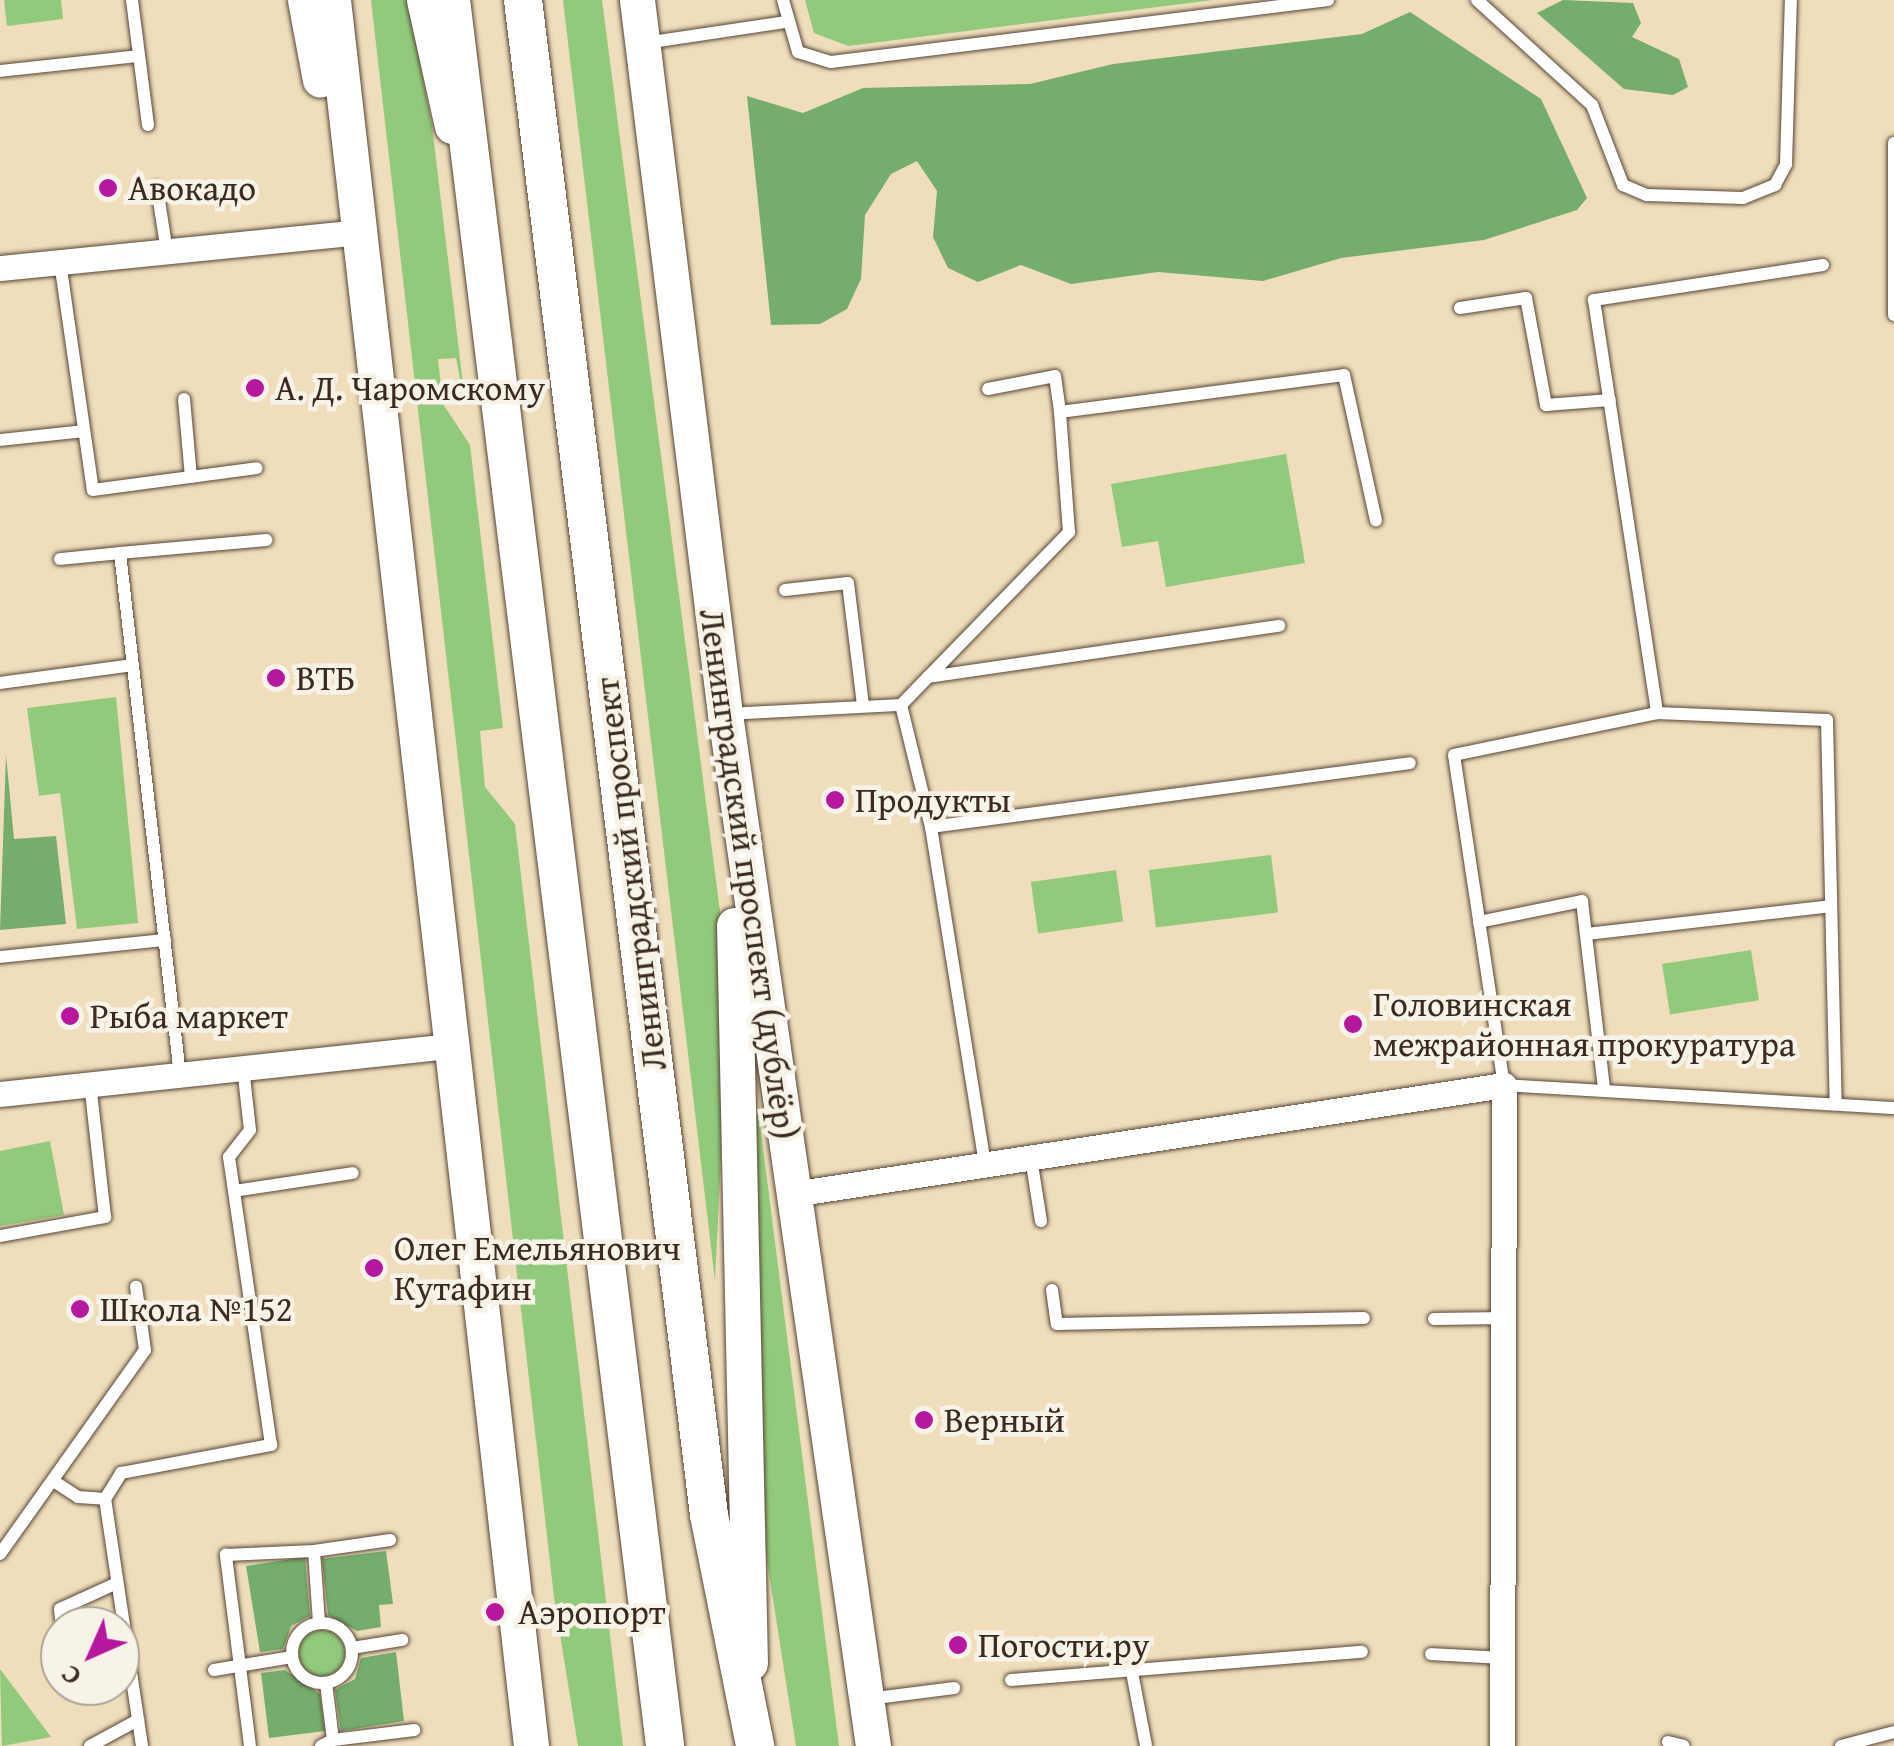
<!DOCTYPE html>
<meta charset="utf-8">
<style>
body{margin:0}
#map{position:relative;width:1894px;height:1746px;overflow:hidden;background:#efddbb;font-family:"Gentium Book Plus",serif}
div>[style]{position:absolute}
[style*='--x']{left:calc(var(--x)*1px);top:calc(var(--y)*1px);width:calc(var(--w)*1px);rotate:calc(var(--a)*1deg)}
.green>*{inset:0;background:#92ca7c;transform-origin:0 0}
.round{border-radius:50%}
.forest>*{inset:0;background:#75ae6c}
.roads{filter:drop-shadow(0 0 2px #564536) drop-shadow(0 0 2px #564536)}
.lane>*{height:12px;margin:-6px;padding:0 6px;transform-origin:6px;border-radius:6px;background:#fff}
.lane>.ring{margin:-6px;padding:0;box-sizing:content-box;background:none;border:12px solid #fff;border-radius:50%}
.street>*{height:25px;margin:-12.5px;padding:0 12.5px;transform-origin:12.5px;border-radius:12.5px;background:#fff}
.secondary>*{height:35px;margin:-17.5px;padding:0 17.5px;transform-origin:17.5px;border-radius:17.5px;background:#fff}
.primary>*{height:38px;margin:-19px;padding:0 19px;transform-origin:19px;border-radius:19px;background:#fff}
.dots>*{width:28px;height:28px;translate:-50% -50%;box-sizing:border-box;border:5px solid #f7f3e8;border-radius:50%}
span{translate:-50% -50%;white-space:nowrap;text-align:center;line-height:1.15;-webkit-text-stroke:9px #f7f3e8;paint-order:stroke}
.poi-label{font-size:35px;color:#3b2a1e}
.left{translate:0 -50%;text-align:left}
.street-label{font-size:35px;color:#3b2a1e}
.north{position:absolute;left:40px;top:1606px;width:100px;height:100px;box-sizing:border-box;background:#f7f3e8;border:2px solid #aca397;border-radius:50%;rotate:225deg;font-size:28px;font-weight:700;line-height:40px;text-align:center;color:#3b2a1e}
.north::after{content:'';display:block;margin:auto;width:35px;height:45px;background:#b5179e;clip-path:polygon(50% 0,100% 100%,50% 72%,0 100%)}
</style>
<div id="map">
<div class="green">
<i style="clip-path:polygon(4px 0,61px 0,63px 19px,7px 26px)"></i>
<i style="clip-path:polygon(371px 0,408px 0,432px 126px,466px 409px,456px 358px,438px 359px,443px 404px,470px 445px,503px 728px,480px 731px,485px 787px,515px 824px,623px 1746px,578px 1746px,554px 1597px)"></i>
<i style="clip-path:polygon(563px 0,602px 0,721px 919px,727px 1029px,715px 1281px)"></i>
<i style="clip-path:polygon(805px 0,1213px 0,848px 46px,814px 33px)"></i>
<i style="clip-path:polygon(1286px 454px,1305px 563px,1166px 587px,1158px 541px,1122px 547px,1111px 484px)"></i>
<i style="clip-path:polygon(116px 697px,138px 923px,77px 929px,60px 793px,39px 796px,27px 708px)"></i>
<i style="left:1271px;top:855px;width:58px;height:123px;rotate:83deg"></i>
<i style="left:1116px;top:870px;width:52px;height:86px;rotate:82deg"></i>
<i style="left:1751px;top:950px;width:51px;height:90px;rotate:81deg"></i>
<i style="clip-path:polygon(752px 1116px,759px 1116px,839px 1746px,796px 1746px,767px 1561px,751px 1390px)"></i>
<i style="clip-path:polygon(50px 1141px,64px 1215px,0 1226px,0 1151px)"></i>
<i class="round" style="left:299px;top:1630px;width:46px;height:46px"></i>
<i style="clip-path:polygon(0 1669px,51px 1737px,2px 1746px)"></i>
</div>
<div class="forest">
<i style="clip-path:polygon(1563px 0,1633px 3px,1641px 23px,1632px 37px,1679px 59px,1688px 87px,1673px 95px,1624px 89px,1537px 13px)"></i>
<i style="clip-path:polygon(1410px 12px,1541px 99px,1587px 198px,1577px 210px,1484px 240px,1341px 258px,1263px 281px,1158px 272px,1071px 284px,1021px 265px,978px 282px,948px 268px,933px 237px,937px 191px,917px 161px,891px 174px,865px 215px,861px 279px,847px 309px,820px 324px,771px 325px,747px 96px,803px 113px,863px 88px,1030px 84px,1113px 64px,1362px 34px)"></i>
<i style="clip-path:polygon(6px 755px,14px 839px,56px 836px,66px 924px,0 930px)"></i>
<i style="clip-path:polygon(386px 1551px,393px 1604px,379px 1605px,381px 1627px,357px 1631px,328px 1615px,322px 1559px)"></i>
<i style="clip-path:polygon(305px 1557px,310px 1616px,291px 1626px,283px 1649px,260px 1652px,246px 1566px)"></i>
<i style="clip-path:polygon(396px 1652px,404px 1721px,341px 1731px,335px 1690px,355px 1679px,361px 1658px)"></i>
<i style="clip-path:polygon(285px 1670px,320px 1694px,325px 1731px,269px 1738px,261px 1673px)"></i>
</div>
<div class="roads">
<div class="lane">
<i style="--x:132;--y:0;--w:126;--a:82.7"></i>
<i style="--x:783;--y:0;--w:54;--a:73.9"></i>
<i style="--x:798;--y:52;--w:34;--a:17"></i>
<i style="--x:831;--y:62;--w:501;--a:-7.11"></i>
<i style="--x:1477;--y:0;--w:156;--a:42.4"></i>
<i style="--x:1592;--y:105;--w:86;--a:68.8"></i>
<i style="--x:1623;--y:185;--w:26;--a:23"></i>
<i style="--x:1647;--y:195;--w:96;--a:1.8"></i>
<i style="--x:1743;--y:198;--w:35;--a:-22"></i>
<i style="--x:1775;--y:185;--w:24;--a:-62"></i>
<i style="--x:1786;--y:164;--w:164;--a:-88.3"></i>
<i style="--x:645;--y:43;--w:143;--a:-8.5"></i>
<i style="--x:0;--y:71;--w:139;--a:-6.2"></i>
<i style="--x:1894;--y:143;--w:172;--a:90"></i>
<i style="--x:157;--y:188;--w:65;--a:81.1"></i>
<i style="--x:60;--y:262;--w:230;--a:81.8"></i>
<i style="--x:93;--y:490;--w:165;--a:-7.6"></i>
<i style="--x:1823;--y:265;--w:232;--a:171.3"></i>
<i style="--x:1594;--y:300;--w:418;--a:81.3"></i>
<i style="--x:1657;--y:713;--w:207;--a:168.3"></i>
<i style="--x:1454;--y:755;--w:334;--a:81.4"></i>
<i style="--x:1504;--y:1085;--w:391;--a:3.4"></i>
<i style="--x:1460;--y:308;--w:67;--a:-8.6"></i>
<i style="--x:1526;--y:298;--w:109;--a:79.4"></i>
<i style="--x:1546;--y:405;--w:64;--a:-4.5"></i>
<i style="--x:988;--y:389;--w:68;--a:-11"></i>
<i style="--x:1055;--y:376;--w:36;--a:82"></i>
<i style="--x:184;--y:399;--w:78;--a:84.9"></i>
<i style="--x:0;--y:440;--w:84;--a:-6.1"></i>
<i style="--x:60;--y:559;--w:60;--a:-5.7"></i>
<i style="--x:785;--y:590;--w:63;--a:-6.3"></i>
<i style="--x:848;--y:583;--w:124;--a:83"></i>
<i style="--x:928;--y:677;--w:355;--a:-8.3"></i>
<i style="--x:0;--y:683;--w:134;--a:-7.7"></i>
<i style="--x:901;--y:705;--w:241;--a:-45.8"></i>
<i style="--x:1069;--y:532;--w:120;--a:-94.3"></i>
<i style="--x:1060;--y:412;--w:286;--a:-7.4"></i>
<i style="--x:1344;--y:375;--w:149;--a:77.6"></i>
<i style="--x:1657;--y:713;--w:170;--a:2.4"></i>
<i style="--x:1827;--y:720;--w:384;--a:88.7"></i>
<i style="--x:728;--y:714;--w:173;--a:-3"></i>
<i style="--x:901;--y:705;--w:126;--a:76.2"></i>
<i style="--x:931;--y:827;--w:343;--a:80.9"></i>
<i style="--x:931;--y:827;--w:483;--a:-7.6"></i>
<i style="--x:1479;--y:922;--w:105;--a:-11.5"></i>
<i style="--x:1582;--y:901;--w:188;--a:83.3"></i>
<i style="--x:1586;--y:934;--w:246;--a:-6.5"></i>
<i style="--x:0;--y:957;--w:166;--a:-5.9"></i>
<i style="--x:180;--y:1075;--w:525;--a:-96.56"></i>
<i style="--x:120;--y:553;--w:147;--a:-5.1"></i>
<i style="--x:1031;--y:1158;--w:64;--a:81"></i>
<i style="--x:234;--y:1191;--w:120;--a:-8.6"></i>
<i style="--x:0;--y:1236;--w:107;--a:-10.3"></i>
<i style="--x:105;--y:1217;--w:134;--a:-96.4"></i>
<i style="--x:1052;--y:1290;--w:34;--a:82"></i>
<i style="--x:1057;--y:1324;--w:307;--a:-1.1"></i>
<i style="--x:1434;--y:1319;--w:72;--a:-0.8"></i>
<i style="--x:55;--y:1482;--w:27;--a:33"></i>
<i style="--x:78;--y:1497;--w:27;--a:4"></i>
<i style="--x:314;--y:1551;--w:77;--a:-8.2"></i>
<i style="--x:0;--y:1554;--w:250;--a:-54.6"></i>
<i style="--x:145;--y:1350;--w:64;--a:-98.1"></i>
<i class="ring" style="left:292px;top:1623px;width:48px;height:48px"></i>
<i style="--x:62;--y:1626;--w:17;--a:-97"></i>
<i style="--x:60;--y:1609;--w:63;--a:-24.5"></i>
<i style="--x:352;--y:1648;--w:51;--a:-9.1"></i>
<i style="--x:1431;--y:1654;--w:71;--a:3.2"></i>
<i style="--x:1131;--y:1667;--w:80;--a:79.2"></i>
<i style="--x:214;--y:1670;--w:79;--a:-9.5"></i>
<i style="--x:1011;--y:1680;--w:352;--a:-4.6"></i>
<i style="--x:70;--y:1686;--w:5;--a:79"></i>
<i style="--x:868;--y:1699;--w:87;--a:-7.3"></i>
<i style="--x:333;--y:1740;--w:82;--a:-7"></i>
<i style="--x:1668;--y:1742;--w:16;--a:14"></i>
<i style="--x:90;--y:1746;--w:55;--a:-28.4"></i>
<i style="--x:142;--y:1746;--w:250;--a:-98.5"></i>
<i style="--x:105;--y:1499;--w:31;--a:-58"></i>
<i style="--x:121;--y:1473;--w:153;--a:-10.6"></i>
<i style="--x:271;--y:1445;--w:291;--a:-98.3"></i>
<i style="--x:229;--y:1157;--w:34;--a:-52"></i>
<i style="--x:250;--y:1130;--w:62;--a:-96.4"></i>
<i style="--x:250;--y:1746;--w:193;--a:-97.2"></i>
<i style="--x:226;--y:1555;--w:88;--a:-2.6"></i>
<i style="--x:314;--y:1551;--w:72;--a:86"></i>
<i style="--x:321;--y:1746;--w:13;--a:-27"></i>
<i style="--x:333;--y:1740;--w:57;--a:-97"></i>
<i style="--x:1841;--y:1746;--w:55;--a:-14.8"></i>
</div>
<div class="street">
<i style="--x:0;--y:268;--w:352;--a:-5.7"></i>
<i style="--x:0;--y:1094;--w:450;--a:-6.1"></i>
<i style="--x:793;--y:1194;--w:719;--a:-8.72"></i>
<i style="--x:1504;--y:1085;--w:661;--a:90.17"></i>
</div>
<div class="secondary">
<i style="--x:305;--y:0;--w:81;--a:79.4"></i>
<i style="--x:333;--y:0;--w:1757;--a:83.53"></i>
<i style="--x:424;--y:0;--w:129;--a:77.5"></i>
<i style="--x:637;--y:0;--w:719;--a:82.97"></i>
<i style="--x:725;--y:714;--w:1043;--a:81.84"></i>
<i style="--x:734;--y:925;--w:738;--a:88.76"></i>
</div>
<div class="primary">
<i style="--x:451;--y:0;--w:1759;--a:83.01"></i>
<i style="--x:523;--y:0;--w:1526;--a:83"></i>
<i style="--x:709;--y:1515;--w:236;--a:78.7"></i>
</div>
</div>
<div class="dots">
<i style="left:108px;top:188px;background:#b5179e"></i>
<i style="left:255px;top:388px;background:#b5179e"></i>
<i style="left:276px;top:678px;background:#b5179e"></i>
<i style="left:835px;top:800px;background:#b5179e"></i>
<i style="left:70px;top:1016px;background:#b5179e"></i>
<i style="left:1353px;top:1024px;background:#b5179e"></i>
<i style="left:374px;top:1268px;background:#b5179e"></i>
<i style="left:80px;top:1309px;background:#b5179e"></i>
<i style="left:924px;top:1420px;background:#b5179e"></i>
<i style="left:495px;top:1612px;background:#b5179e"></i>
<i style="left:958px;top:1645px;background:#b5179e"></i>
</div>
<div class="poi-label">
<span class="left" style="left:128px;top:188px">Авокадо</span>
<span class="left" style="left:275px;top:388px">А. Д. Чаромскому</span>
<span class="left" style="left:296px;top:678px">ВТБ</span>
<span class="left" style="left:855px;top:800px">Продукты</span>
<span class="left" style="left:1373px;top:1024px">Головинская<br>межрайонная прокуратура</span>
<span class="left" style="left:90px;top:1016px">Рыба маркет</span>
<span class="left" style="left:394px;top:1268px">Олег Емельянович<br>Кутафин</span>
<span class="left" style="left:100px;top:1309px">Школа №152</span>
<span class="left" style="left:944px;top:1420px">Верный</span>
<span class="left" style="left:518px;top:1612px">Аэропорт</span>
<span class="left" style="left:978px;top:1645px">Погости.ру</span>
</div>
<div class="street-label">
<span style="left:630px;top:874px;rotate:-97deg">Ленинградский проспект</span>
<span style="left:749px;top:874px;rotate:82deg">Ленинградский проспект (дублёр)</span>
</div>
<div class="north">С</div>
</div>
